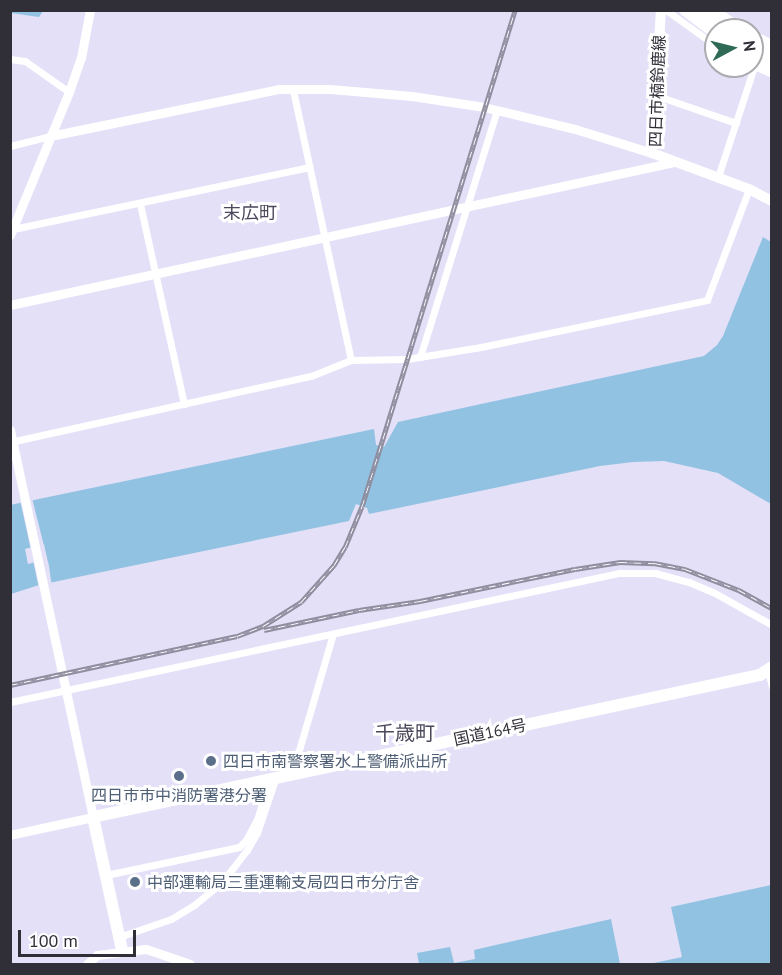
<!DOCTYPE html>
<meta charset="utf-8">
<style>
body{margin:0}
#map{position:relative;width:782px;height:975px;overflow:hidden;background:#e3e0f8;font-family:"PT Sans","Noto Sans JP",sans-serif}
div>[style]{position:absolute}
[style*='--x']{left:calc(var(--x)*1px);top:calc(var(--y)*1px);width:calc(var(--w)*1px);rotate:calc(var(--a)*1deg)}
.water>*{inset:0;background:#92c2e1}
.pier>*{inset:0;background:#e3e0f8}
.street>*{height:7px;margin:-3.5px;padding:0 3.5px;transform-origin:3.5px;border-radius:3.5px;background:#fff}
.secondary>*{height:9px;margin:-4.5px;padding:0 4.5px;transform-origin:4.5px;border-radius:4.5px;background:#fff}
.primary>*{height:10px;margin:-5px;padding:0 5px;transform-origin:5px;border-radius:5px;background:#fff}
.highway>*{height:12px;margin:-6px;padding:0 6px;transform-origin:6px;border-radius:6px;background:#fff}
.rail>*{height:4.5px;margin-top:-2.25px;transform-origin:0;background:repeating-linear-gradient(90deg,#fff 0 7px,#8f8d9e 0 14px);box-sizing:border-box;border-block:2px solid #8f8d9e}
.dots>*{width:16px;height:16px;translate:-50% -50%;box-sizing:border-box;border:3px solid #fff;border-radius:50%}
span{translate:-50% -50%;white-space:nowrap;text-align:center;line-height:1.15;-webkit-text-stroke:6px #fff;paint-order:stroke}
.street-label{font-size:16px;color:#302e37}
.service-label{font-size:16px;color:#4e5e75}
.left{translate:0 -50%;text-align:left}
.neighbourhood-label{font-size:18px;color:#4a485b}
.quarter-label{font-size:20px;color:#4a485b}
.frame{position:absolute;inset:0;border:12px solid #302e37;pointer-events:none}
.north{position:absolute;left:704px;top:18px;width:60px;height:60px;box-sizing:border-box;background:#fff;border:2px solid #acabaf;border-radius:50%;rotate:83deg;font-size:16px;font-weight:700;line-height:24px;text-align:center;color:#302e37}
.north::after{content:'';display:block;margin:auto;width:21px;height:27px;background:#2e6a55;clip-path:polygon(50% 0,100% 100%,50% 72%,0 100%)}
.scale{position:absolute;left:18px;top:930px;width:118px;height:27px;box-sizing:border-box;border:3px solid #302e37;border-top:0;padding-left:8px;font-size:18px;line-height:21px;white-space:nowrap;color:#302e37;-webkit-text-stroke:4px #fff;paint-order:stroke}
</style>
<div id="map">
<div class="water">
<i style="clip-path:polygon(11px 10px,43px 10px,43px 11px,39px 17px,11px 13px)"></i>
<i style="clip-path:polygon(evenodd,763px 237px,771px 242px,771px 504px,718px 473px,664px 461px,633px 462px,600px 466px,369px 514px,367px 508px,356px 504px,349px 521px,39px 585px,11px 594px,10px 505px,374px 429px,376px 445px,384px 447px,398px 422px,704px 356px,717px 345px,723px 336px,763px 237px,44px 544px,47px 559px,28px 564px,25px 549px,44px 544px)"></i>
<i style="clip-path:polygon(771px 885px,771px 964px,649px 964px,682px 957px,671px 907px)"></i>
<i style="clip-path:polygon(611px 919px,620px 964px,419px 964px,417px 953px,450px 947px,454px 963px,475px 959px,474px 950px)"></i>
</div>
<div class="pier">
<i style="clip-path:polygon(32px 498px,49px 566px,52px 587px,39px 589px,33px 560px,44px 557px,42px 548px,31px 550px,20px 500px)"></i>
</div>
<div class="street">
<i style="--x:666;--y:10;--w:62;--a:35.8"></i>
<i style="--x:717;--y:10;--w:34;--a:36"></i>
<i style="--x:752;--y:33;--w:22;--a:27"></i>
<i style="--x:10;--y:59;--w:15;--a:8"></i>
<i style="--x:25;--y:61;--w:54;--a:35.2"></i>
<i style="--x:752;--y:65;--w:22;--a:24"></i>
<i style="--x:293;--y:90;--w:276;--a:77.9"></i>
<i style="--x:655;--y:95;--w:86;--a:19.1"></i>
<i style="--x:10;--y:146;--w:41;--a:-14"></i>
<i style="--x:718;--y:177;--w:116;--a:-71.9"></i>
<i style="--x:140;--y:204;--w:205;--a:77.6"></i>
<i style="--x:13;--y:229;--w:303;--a:-11.8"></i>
<i style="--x:420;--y:357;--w:259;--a:-72.7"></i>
<i style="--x:10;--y:442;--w:308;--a:-12.4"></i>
<i style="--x:311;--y:376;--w:43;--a:-21.8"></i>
<i style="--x:351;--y:360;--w:56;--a:-1"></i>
<i style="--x:407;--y:359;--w:75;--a:-9.2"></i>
<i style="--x:481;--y:347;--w:231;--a:-11.7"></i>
<i style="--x:707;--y:300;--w:119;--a:-69.3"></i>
<i style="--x:768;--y:671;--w:16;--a:76"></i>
<i style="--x:10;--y:702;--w:623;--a:-11.96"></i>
<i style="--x:619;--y:573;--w:36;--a:0"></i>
<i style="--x:655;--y:573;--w:35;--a:15"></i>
<i style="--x:689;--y:582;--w:26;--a:23"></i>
<i style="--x:713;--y:592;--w:68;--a:29.2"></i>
<i style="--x:292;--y:774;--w:146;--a:-73.7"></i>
<i style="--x:106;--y:875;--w:136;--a:-11.9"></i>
<i style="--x:239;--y:847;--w:10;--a:-45"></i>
<i style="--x:246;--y:840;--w:26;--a:-62"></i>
<i style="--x:258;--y:817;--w:40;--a:-74"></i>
<i style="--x:119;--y:937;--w:55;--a:-19.1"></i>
<i style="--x:171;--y:919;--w:27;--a:-31"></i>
<i style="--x:194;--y:905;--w:36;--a:-39"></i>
<i style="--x:222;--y:882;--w:41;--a:-52"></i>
<i style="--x:247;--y:850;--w:20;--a:-60"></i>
<i style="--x:257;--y:833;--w:59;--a:-71.3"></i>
</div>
<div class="secondary">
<i style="--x:50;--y:136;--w:234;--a:-11.6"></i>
<i style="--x:279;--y:89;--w:51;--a:0"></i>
<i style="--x:330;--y:89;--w:82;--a:4.9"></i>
<i style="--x:412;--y:96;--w:73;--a:8.7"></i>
<i style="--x:484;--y:107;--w:94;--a:13.6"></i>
<i style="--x:575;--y:129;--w:81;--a:17.3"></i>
<i style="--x:10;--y:235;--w:155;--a:-67.6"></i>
<i style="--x:69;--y:92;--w:36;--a:-71"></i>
<i style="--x:81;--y:58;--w:49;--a:-79.4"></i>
<i style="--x:10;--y:305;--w:679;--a:-12.15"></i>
<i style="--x:10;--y:430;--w:396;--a:77.9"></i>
<i style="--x:93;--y:817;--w:85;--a:167.8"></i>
<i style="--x:87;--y:964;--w:13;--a:-42"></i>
<i style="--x:97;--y:955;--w:49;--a:-7"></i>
<i style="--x:146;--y:949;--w:46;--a:18.8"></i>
</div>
<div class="primary">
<i style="--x:661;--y:10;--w:143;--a:93.6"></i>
<i style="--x:652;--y:153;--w:103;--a:20.4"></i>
<i style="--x:749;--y:189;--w:26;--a:28"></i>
</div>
<div class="highway">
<i style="--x:685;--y:10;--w:39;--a:37"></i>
<i style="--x:702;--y:10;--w:34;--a:37"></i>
<i style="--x:752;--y:42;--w:22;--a:27"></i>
<i style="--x:752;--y:55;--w:22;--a:27"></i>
<i style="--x:122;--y:950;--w:136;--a:-102.3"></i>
<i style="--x:93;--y:817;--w:682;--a:-12.02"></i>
<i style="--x:760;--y:675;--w:14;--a:-34"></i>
</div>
<div class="rail">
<i style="--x:264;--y:630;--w:97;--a:-11.9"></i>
<i style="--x:359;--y:610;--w:62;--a:-8.4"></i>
<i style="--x:420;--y:601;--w:158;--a:-11.7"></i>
<i style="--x:575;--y:569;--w:46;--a:-8.8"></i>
<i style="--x:620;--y:562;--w:34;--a:2"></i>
<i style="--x:654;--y:563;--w:32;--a:11"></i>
<i style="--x:685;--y:569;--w:58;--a:21.3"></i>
<i style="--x:739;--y:590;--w:38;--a:29"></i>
<i style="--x:10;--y:685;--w:232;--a:-12.2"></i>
<i style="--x:237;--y:636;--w:28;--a:-21"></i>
<i style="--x:263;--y:626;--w:45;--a:-32.3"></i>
<i style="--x:301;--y:602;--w:50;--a:-48.3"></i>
<i style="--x:334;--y:565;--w:21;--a:-59"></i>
<i style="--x:345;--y:547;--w:44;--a:-67.5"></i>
<i style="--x:362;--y:506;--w:519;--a:-72.86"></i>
</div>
<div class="dots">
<i style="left:211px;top:761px;background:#5c6f8a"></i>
<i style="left:179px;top:776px;background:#5c6f8a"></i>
<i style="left:135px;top:882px;background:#5c6f8a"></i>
</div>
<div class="street-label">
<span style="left:657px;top:91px;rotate:-88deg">四日市楠鈴鹿線</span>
<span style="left:490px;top:732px;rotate:-12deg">国道164号</span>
</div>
<div class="service-label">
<span class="left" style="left:223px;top:761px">四日市南警察署水上警備派出所</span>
<span style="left:179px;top:795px">四日市市中消防署港分署</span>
<span class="left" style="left:147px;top:882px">中部運輸局三重運輸支局四日市分庁舎</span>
</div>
<div class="neighbourhood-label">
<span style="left:250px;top:213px">末広町</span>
</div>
<div class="quarter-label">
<span style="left:405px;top:733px">千歳町</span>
</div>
<div class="frame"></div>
<div class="north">N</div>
<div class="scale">100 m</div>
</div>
